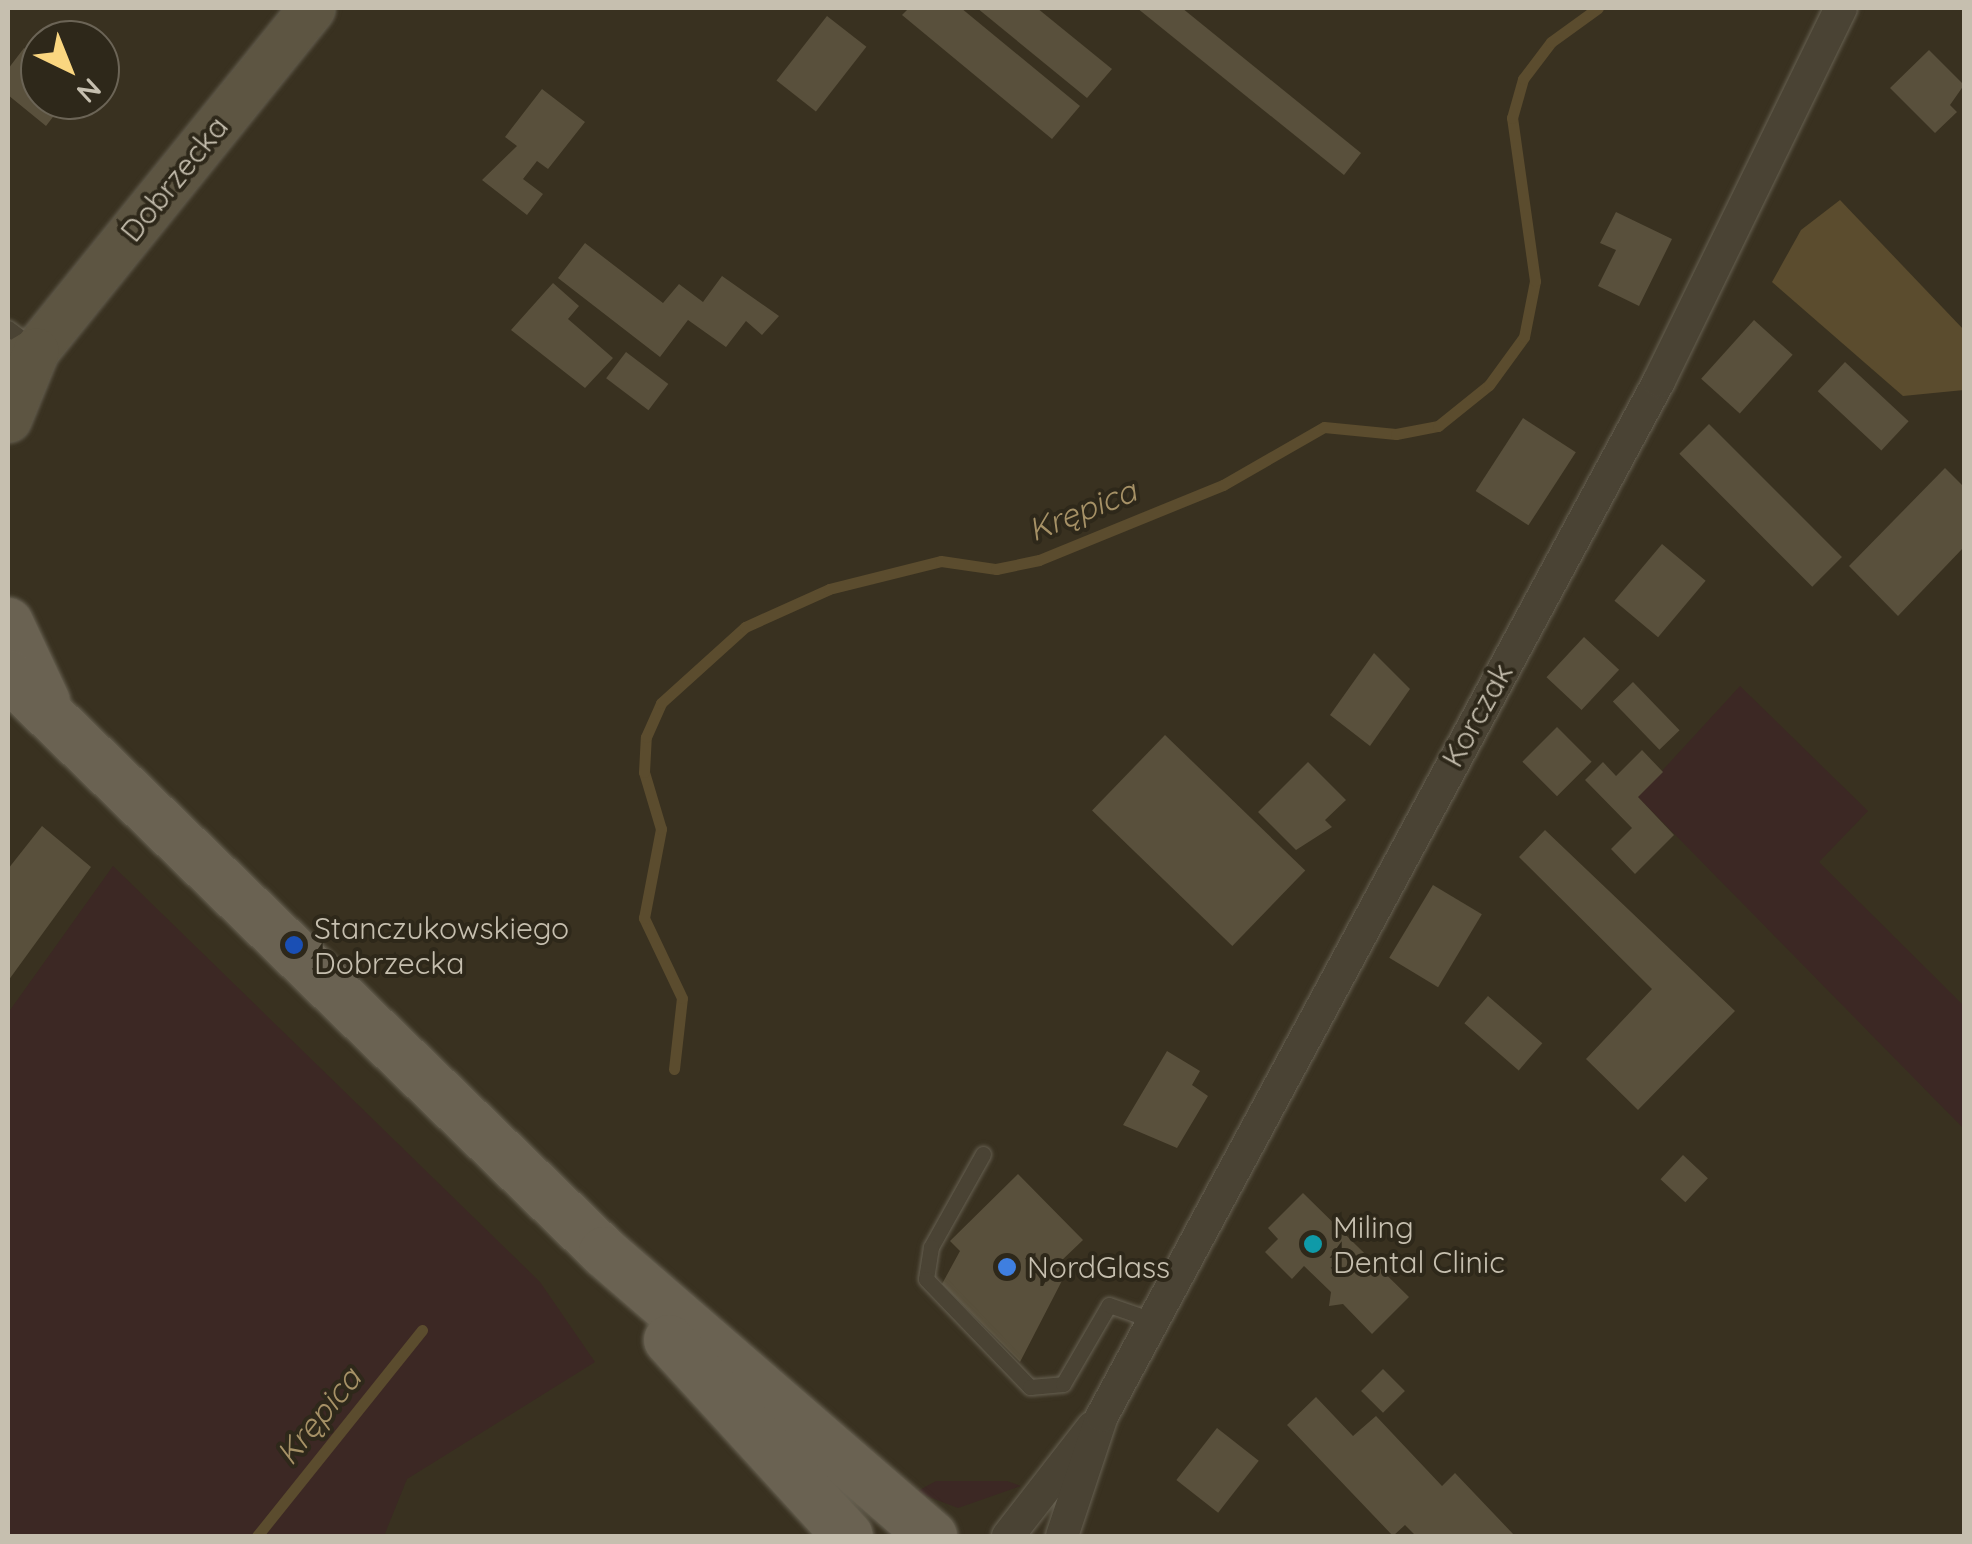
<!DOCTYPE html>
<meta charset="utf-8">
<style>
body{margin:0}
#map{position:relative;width:1972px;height:1544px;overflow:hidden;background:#393120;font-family:Quicksand,sans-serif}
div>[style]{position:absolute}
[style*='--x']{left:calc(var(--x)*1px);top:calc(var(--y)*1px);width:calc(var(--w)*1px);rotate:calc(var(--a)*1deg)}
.green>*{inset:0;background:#3c2824}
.water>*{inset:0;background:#5b4c2e}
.stream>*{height:11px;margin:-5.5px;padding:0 5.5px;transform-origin:5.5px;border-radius:5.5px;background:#5b4c2e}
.building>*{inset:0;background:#59503c;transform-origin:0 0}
.roads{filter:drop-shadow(0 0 2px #676152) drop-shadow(0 0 2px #676152)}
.lane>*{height:15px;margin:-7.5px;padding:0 7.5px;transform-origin:7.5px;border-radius:7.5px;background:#4a4334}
.street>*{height:32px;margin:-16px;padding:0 16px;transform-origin:16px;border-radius:16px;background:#4a4334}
.secondary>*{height:45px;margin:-22.5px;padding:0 22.5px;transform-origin:22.5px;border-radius:22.5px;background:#5d5542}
.primary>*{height:50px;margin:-25px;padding:0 25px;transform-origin:25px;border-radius:25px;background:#6a6252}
.dots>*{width:28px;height:28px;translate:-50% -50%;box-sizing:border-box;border:5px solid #2e281a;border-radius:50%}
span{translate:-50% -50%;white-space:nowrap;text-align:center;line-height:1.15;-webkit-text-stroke:8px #2e281a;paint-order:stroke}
.street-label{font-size:30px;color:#c6bfaf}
.poi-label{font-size:30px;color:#c6bfaf}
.left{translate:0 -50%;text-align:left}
.water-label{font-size:32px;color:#a69166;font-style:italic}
.frame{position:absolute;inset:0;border:10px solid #c6bfaf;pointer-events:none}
.north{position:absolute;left:20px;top:20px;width:100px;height:100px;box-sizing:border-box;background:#2e281a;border:2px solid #6b6456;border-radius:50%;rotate:137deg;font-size:28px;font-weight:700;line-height:40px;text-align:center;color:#c6bfaf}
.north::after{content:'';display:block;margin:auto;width:35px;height:45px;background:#fad680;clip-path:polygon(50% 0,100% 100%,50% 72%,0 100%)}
</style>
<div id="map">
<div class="green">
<i style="clip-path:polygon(1740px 686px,1868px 811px,1819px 862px,1964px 1006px,1964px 1129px,1638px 797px)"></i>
<i style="clip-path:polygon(113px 866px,540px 1282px,595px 1362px,407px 1479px,384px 1536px,8px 1536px,8px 1013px)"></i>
<i style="clip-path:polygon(936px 1481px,1007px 1481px,1021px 1486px,958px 1508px,916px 1492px)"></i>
</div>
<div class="water">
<i style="clip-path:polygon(1840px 200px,1964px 330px,1964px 390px,1903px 396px,1772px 282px,1801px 230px)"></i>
</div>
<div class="stream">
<i style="--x:674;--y:1069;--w:71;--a:-83.6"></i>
<i style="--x:682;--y:998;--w:89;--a:-115.4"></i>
<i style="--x:644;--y:918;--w:91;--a:-79.2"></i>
<i style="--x:661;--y:829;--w:59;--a:-106.6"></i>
<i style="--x:644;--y:772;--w:35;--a:-87"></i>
<i style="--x:646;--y:737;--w:37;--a:-66"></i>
<i style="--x:661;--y:703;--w:113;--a:-42.1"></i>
<i style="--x:745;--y:627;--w:92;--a:-24.3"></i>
<i style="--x:829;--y:589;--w:115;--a:-14"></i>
<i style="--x:941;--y:561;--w:56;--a:8.3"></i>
<i style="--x:996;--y:569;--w:44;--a:-11.8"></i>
<i style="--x:1039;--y:560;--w:199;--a:-22.2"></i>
<i style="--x:1223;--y:485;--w:116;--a:-29.9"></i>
<i style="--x:1324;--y:427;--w:72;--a:5.6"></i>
<i style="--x:1396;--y:434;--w:43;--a:-10.8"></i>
<i style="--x:1438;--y:426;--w:65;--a:-38.8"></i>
<i style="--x:1489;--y:385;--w:59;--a:-53.9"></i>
<i style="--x:1524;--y:337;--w:57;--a:-78.9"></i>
<i style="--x:1535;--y:281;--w:165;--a:-98"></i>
<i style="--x:1512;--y:118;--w:41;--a:-74.2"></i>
<i style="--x:1523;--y:79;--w:46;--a:-52.9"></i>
<i style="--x:1551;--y:42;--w:58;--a:-35.9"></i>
<i style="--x:257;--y:1536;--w:264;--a:-51.3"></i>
</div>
<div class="building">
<i style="clip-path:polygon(909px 8px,961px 8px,1080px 106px,1052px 139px,902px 15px)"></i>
<i style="clip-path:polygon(977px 8px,1037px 8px,1112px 69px,1087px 98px)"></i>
<i style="clip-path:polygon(1137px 8px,1182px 8px,1361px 153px,1344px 175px)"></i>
<i style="left:827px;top:16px;width:50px;height:82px;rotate:38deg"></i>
<i style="clip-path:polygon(24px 48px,39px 60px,31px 69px,40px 100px,66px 100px,46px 126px,8px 95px,8px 69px)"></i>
<i style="clip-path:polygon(1929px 50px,1964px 85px,1950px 105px,1957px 112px,1935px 133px,1890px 88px)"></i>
<i style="clip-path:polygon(542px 89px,585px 122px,548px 169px,537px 161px,523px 179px,543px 194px,527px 215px,482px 180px,517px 146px,505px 137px)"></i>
<i style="clip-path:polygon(1616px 212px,1672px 239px,1639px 306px,1598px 286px,1616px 250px,1600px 243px)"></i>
<i style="clip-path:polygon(585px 243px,663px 303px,679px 284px,703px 302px,722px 276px,779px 316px,762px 335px,746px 321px,726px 347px,688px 320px,660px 357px,558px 278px)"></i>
<i style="clip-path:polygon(553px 283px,579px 306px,568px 319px,613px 358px,585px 388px,511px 330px)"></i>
<i style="left:1754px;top:320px;width:52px;height:79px;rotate:42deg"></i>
<i style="left:626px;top:352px;width:53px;height:33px;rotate:37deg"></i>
<i style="left:1845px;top:362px;width:87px;height:40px;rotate:43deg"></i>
<i style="left:1523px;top:418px;width:63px;height:87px;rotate:33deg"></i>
<i style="left:1709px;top:424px;width:188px;height:42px;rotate:45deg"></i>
<i style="clip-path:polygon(1945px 468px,1964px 487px,1964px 547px,1898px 616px,1849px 566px)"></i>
<i style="left:1662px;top:544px;width:57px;height:74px;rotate:40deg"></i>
<i style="left:1584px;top:637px;width:48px;height:55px;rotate:43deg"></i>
<i style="clip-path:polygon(1374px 653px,1410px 689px,1370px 746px,1330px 715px)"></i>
<i style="left:1633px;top:682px;width:67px;height:28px;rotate:46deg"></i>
<i style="left:1557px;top:727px;width:49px;height:49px;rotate:45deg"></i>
<i style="left:1165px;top:735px;width:195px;height:105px;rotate:44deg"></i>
<i style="clip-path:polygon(1642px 750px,1663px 772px,1638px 797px,1674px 835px,1635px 874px,1611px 849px,1632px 828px,1585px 780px,1603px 762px,1616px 776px)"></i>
<i style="clip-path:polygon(1308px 762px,1346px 800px,1325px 820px,1332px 827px,1296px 850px,1258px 812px)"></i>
<i style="clip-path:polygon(42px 826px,91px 867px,8px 981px,8px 869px)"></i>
<i style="clip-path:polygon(1545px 830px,1735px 1011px,1638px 1110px,1586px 1059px,1652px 989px,1519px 857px)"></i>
<i style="left:1433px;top:885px;width:57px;height:85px;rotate:31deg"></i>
<i style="left:1488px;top:996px;width:72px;height:36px;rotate:41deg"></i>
<i style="clip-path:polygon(1167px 1051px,1200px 1071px,1192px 1085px,1208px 1096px,1177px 1148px,1123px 1125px)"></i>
<i style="left:1683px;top:1155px;width:34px;height:33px;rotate:43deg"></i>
<i style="clip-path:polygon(1018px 1174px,1083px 1240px,1059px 1263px,1067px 1271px,1020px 1362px,942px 1284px,960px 1251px,950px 1241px)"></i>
<i style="clip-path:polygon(1303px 1193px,1409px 1297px,1372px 1334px,1343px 1304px,1329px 1306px,1331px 1292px,1304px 1266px,1292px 1279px,1265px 1252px,1278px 1239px,1268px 1228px)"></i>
<i style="left:1383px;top:1369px;width:31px;height:31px;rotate:45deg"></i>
<i style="clip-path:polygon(1316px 1397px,1353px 1436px,1376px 1416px,1442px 1486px,1455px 1473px,1515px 1536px,1416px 1536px,1405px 1525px,1393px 1536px,1287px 1425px)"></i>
<i style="left:1217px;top:1428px;width:53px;height:66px;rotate:38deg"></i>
</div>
<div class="roads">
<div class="lane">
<i style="--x:8;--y:328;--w:31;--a:37"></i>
<i style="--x:983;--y:1154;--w:107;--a:119.2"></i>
<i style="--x:931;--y:1247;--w:32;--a:99"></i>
<i style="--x:926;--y:1279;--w:150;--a:46.1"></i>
<i style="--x:1030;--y:1387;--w:33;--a:-5"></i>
<i style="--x:1063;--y:1384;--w:91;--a:-59.8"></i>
<i style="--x:1109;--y:1305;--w:46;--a:19.2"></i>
</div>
<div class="street">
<i style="--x:1008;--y:1536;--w:138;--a:-52.1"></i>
<i style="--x:1062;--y:1536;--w:126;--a:-71.6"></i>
<i style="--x:1102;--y:1416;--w:1175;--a:-61.71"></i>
<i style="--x:1659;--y:381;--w:415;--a:-64"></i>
</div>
<div class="secondary">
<i style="--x:8;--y:367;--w:33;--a:-31"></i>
<i style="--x:36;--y:350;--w:439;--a:-51.1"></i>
<i style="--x:8;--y:419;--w:74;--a:-67.9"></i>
</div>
<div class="primary">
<i style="--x:8;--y:623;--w:87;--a:64.9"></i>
<i style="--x:8;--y:675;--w:830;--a:44.07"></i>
<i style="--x:604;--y:1252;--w:434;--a:40.9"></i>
<i style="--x:669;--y:1340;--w:265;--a:47.6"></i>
</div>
</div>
<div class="dots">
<i style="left:294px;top:945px;background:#1a4fb4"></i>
<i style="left:1313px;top:1244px;background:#0f9aa8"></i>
<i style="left:1007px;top:1267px;background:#3f7fe0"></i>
</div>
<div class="street-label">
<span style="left:174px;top:179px;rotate:-51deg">Dobrzecka</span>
<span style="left:1477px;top:715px;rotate:-61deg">Korczak</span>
</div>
<div class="poi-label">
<span class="left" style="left:314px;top:945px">Stanczukowskiego<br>Dobrzecka</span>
<span class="left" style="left:1333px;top:1244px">Miling<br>Dental Clinic</span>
<span class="left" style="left:1027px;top:1267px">NordGlass</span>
</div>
<div class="water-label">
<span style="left:1082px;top:510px;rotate:-22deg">Krępica</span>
<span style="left:318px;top:1416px;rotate:-51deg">Krępica</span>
</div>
<div class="frame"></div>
<div class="north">N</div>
</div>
